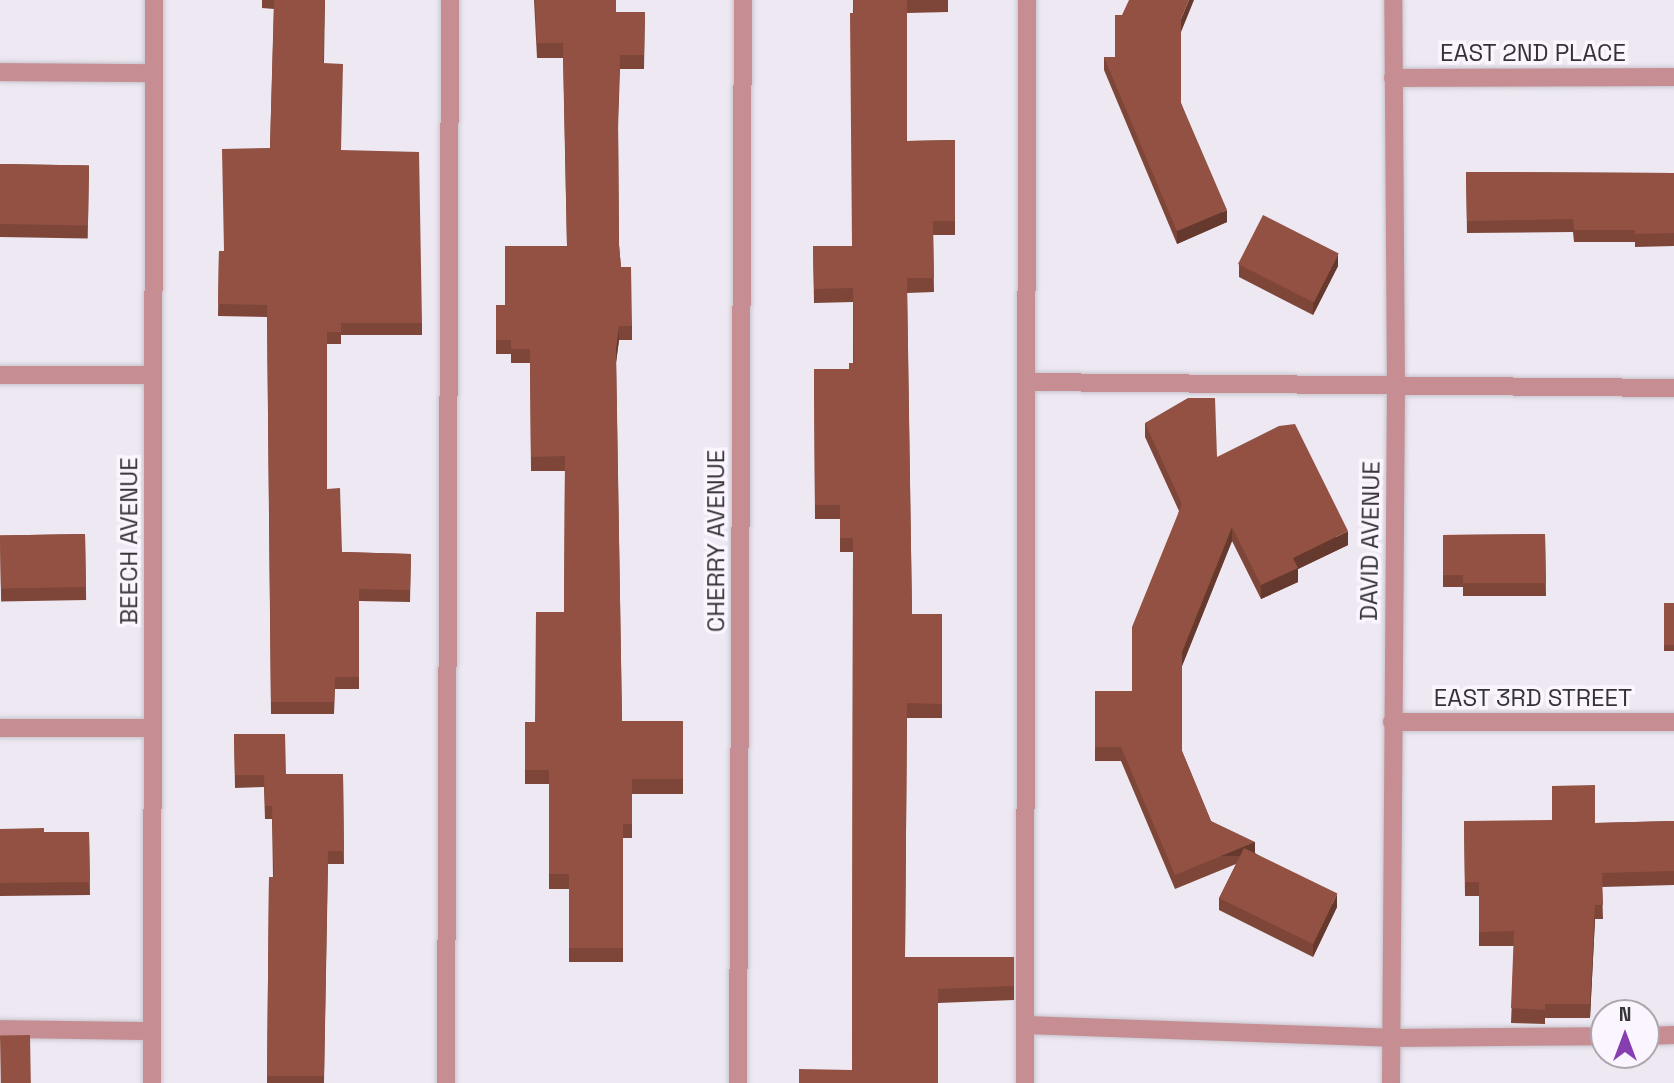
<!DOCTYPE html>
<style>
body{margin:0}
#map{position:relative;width:1674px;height:1083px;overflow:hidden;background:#ede8f2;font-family:"Space Grotesk",sans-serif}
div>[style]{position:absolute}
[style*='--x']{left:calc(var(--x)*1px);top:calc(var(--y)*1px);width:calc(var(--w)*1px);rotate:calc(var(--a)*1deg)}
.roads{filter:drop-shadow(0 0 2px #c8c4cd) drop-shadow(0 0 2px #c8c4cd)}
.lane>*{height:18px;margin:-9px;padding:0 9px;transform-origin:9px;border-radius:9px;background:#c68e92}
.street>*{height:18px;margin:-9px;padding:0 9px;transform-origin:9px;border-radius:9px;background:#c68e92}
.wall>*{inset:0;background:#7e4639;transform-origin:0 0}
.shaded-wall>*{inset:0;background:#66392e;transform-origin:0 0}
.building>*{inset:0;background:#925142;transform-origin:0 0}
span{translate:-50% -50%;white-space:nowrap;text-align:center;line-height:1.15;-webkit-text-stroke:7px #fbf5ff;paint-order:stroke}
.street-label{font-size:24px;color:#363337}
.north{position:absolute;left:1590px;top:999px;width:70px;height:70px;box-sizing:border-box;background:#fbf5ff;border:2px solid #aca7af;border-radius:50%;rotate:0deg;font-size:19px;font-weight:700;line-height:28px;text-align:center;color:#363337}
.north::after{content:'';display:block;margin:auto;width:24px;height:32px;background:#863eb1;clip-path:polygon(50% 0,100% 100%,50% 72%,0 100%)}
</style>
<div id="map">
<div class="roads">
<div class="lane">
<i style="--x:0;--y:375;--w:153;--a:0"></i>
<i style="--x:1026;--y:382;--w:648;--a:0.53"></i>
<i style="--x:1025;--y:1025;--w:366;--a:2"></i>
<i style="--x:1391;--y:1038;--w:213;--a:-0.5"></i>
<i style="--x:0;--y:1029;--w:152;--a:0.8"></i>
<i style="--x:1646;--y:1036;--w:28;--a:-2"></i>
<i style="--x:446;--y:1083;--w:1083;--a:-89.79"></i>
<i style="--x:1025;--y:1083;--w:1083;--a:-89.89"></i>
</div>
<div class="street">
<i style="--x:0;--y:72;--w:154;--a:0.4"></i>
<i style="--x:1393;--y:78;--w:281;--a:-0.2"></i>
<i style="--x:1392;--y:722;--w:282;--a:0"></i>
<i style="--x:0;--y:728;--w:153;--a:0"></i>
<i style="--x:152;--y:1083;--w:1083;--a:-89.89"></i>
<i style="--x:738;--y:1083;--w:1083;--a:-89.74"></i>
<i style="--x:1391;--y:1083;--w:695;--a:-89.59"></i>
<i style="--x:1396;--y:388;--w:388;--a:-90.4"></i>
</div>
</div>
<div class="wall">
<i style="clip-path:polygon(262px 0,325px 0,324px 63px,341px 150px,422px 323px,422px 335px,341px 335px,341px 344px,327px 344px,327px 489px,342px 552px,411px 554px,410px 602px,359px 601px,359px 689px,335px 689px,334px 714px,271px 714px,267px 317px,218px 316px,219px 251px,224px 251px,270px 148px,274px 9px,262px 8px)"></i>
<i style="clip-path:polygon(534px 0,616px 0,616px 12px,645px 12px,644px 69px,620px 69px,618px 128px,619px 245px,621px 267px,632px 326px,632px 340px,619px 340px,616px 362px,622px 721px,683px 721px,683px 794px,632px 794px,632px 838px,623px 838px,623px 962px,569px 962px,569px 889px,549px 889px,549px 784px,525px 784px,525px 722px,535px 722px,564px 612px,565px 471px,531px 471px,530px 363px,511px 363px,511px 354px,496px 354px,496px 305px,505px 305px,567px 246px,563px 58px,537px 58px)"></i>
<i style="clip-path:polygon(853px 0,948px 0,948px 12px,907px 13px,907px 141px,955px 140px,955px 235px,933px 235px,934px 292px,907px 293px,912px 614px,942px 614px,942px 718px,907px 718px,905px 957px,1014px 957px,1014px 1000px,938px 1003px,852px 1070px,853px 552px,840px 552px,840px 519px,815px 519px,814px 369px,849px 369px,853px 363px,853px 302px,814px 303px,813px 246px,852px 246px)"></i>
<i style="clip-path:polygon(1181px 32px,1181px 103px,1227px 222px,1177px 244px,1104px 70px,1104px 57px,1115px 57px)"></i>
<i style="left:0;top:164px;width:89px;height:73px;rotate:1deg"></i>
<i style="clip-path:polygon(1466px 172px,1674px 173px,1674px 246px,1635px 247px,1635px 242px,1574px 242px,1573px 232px,1467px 233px)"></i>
<i style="clip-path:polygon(1239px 264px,1338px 266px,1313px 315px,1239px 277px)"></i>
<i style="clip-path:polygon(1145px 423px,1217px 457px,1348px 545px,1298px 569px,1298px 582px,1261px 599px,1232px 541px,1182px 666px,1182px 751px,1211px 821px,1255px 853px,1337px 907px,1313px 957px,1219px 910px,1219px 898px,1236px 864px,1175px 889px,1121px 761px,1095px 761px,1095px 691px,1132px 691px,1179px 511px,1145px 437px)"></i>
<i style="left:85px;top:534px;width:66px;height:85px;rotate:89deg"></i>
<i style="clip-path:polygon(1545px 534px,1546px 596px,1463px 596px,1463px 587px,1443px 587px,1443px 535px)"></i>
<i style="left:1664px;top:603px;width:10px;height:48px"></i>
<i style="clip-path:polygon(234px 734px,286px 774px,343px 774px,344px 864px,328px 864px,324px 1083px,267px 1083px,269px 877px,273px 877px,272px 819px,265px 819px,264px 787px,235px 788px)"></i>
<i style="clip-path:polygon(1464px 821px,1595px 823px,1674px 821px,1674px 885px,1602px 887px,1603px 919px,1595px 919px,1590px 1018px,1545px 1018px,1545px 1024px,1511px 1023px,1514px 946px,1479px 946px,1479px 896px,1465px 896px)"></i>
<i style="clip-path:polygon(0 829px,44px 832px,89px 832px,90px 895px,0 896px)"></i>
</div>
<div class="shaded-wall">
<i style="clip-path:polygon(1189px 0,1194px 0,1181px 32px,1181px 19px)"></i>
<i style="clip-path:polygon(1227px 210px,1227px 222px,1177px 244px,1177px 231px)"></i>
<i style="clip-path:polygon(1338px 254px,1338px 266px,1313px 315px,1313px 302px)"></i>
<i style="clip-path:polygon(619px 326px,619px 340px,616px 363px,616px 349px)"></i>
<i style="clip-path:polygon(1232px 527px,1232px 541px,1182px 666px,1182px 652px)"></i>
<i style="clip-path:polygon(1348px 531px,1348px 545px,1298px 569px,1298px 582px,1261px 599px,1261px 585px,1293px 558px)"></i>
<i style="left:1255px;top:842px;width:14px;height:87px;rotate:90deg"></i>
<i style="clip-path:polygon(1337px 894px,1337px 907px,1313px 957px,1313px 945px)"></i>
<i style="clip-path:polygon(1595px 905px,1595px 919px,1590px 1018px,1590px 1004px)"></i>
</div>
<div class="building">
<i style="clip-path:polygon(274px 0,325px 0,323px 63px,343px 64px,341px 150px,419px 152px,422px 323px,341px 323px,341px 332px,327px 332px,327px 489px,340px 488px,342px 552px,411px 554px,410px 590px,359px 589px,359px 677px,335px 677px,334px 702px,271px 702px,267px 305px,218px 304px,219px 251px,224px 251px,222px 149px,270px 148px)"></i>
<i style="clip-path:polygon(535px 0,616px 0,616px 12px,645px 12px,644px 55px,620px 55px,618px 116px,619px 245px,621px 267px,631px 267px,632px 326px,619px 326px,616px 349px,622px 721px,683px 721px,683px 779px,632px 779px,632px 824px,623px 824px,623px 948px,569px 948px,569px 874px,549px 874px,549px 770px,525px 770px,525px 722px,535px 722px,536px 612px,564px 612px,565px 456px,531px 457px,530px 349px,511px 349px,511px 340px,496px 340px,496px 305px,505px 305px,505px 246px,567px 246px,563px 43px,537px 43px)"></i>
<i style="clip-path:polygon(853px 0,907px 0,907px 141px,955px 140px,955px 221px,933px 221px,934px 278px,907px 278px,912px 614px,942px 614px,942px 704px,907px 703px,905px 957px,1014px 957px,1014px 986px,938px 989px,938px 1083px,799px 1083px,799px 1069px,852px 1070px,853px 538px,840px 538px,840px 505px,815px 505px,814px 369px,849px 369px,849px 363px,854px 363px,853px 288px,814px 289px,813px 246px,852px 246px,850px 13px,854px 13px)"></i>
<i style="clip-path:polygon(1129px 0,1189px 0,1181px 19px,1181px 103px,1227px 210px,1177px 231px,1104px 57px,1115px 57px,1115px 15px,1122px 15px)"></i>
<i style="left:0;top:164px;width:89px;height:60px;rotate:1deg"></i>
<i style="clip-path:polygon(1466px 172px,1674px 173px,1674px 233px,1635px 234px,1635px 230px,1574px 230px,1573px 219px,1467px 221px)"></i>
<i style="left:1263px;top:215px;width:85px;height:55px;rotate:27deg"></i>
<i style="clip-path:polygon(1188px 398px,1215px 398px,1217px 457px,1279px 426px,1295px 424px,1348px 531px,1293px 558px,1298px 568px,1261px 585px,1232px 527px,1182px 652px,1182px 751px,1211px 821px,1255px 842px,1175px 875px,1121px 747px,1095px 747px,1095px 691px,1132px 691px,1132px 627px,1182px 504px,1145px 423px)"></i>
<i style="left:85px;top:534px;width:53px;height:85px;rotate:89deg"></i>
<i style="clip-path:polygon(1545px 534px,1546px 583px,1463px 583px,1463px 575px,1443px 575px,1443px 535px)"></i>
<i style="left:1664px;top:603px;width:10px;height:42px"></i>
<i style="clip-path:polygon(234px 734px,285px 734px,286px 774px,343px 774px,344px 851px,328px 851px,324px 1076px,267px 1076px,269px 877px,274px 877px,272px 806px,265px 806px,264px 775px,235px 775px)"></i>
<i style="clip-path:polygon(1595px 785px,1595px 823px,1674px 821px,1674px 871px,1602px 873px,1603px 905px,1595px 905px,1590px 1004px,1545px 1004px,1545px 1010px,1511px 1008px,1514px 931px,1479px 932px,1479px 882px,1465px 882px,1464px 821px,1552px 820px,1552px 786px)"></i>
<i style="clip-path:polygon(44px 828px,44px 832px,89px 832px,90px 882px,0 883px,0 829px)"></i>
<i style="left:1244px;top:848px;width:104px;height:56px;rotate:26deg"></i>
<i style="left:30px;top:1035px;width:48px;height:30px;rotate:89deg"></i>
</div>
<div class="street-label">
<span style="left:1533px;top:53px">EAST 2ND PLACE</span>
<span style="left:129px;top:541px;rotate:-90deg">BEECH AVENUE</span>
<span style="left:716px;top:541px;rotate:-90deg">CHERRY AVENUE</span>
<span style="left:1370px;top:541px;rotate:-89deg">DAVID AVENUE</span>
<span style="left:1533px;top:698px">EAST 3RD STREET</span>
</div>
<div class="north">N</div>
</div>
